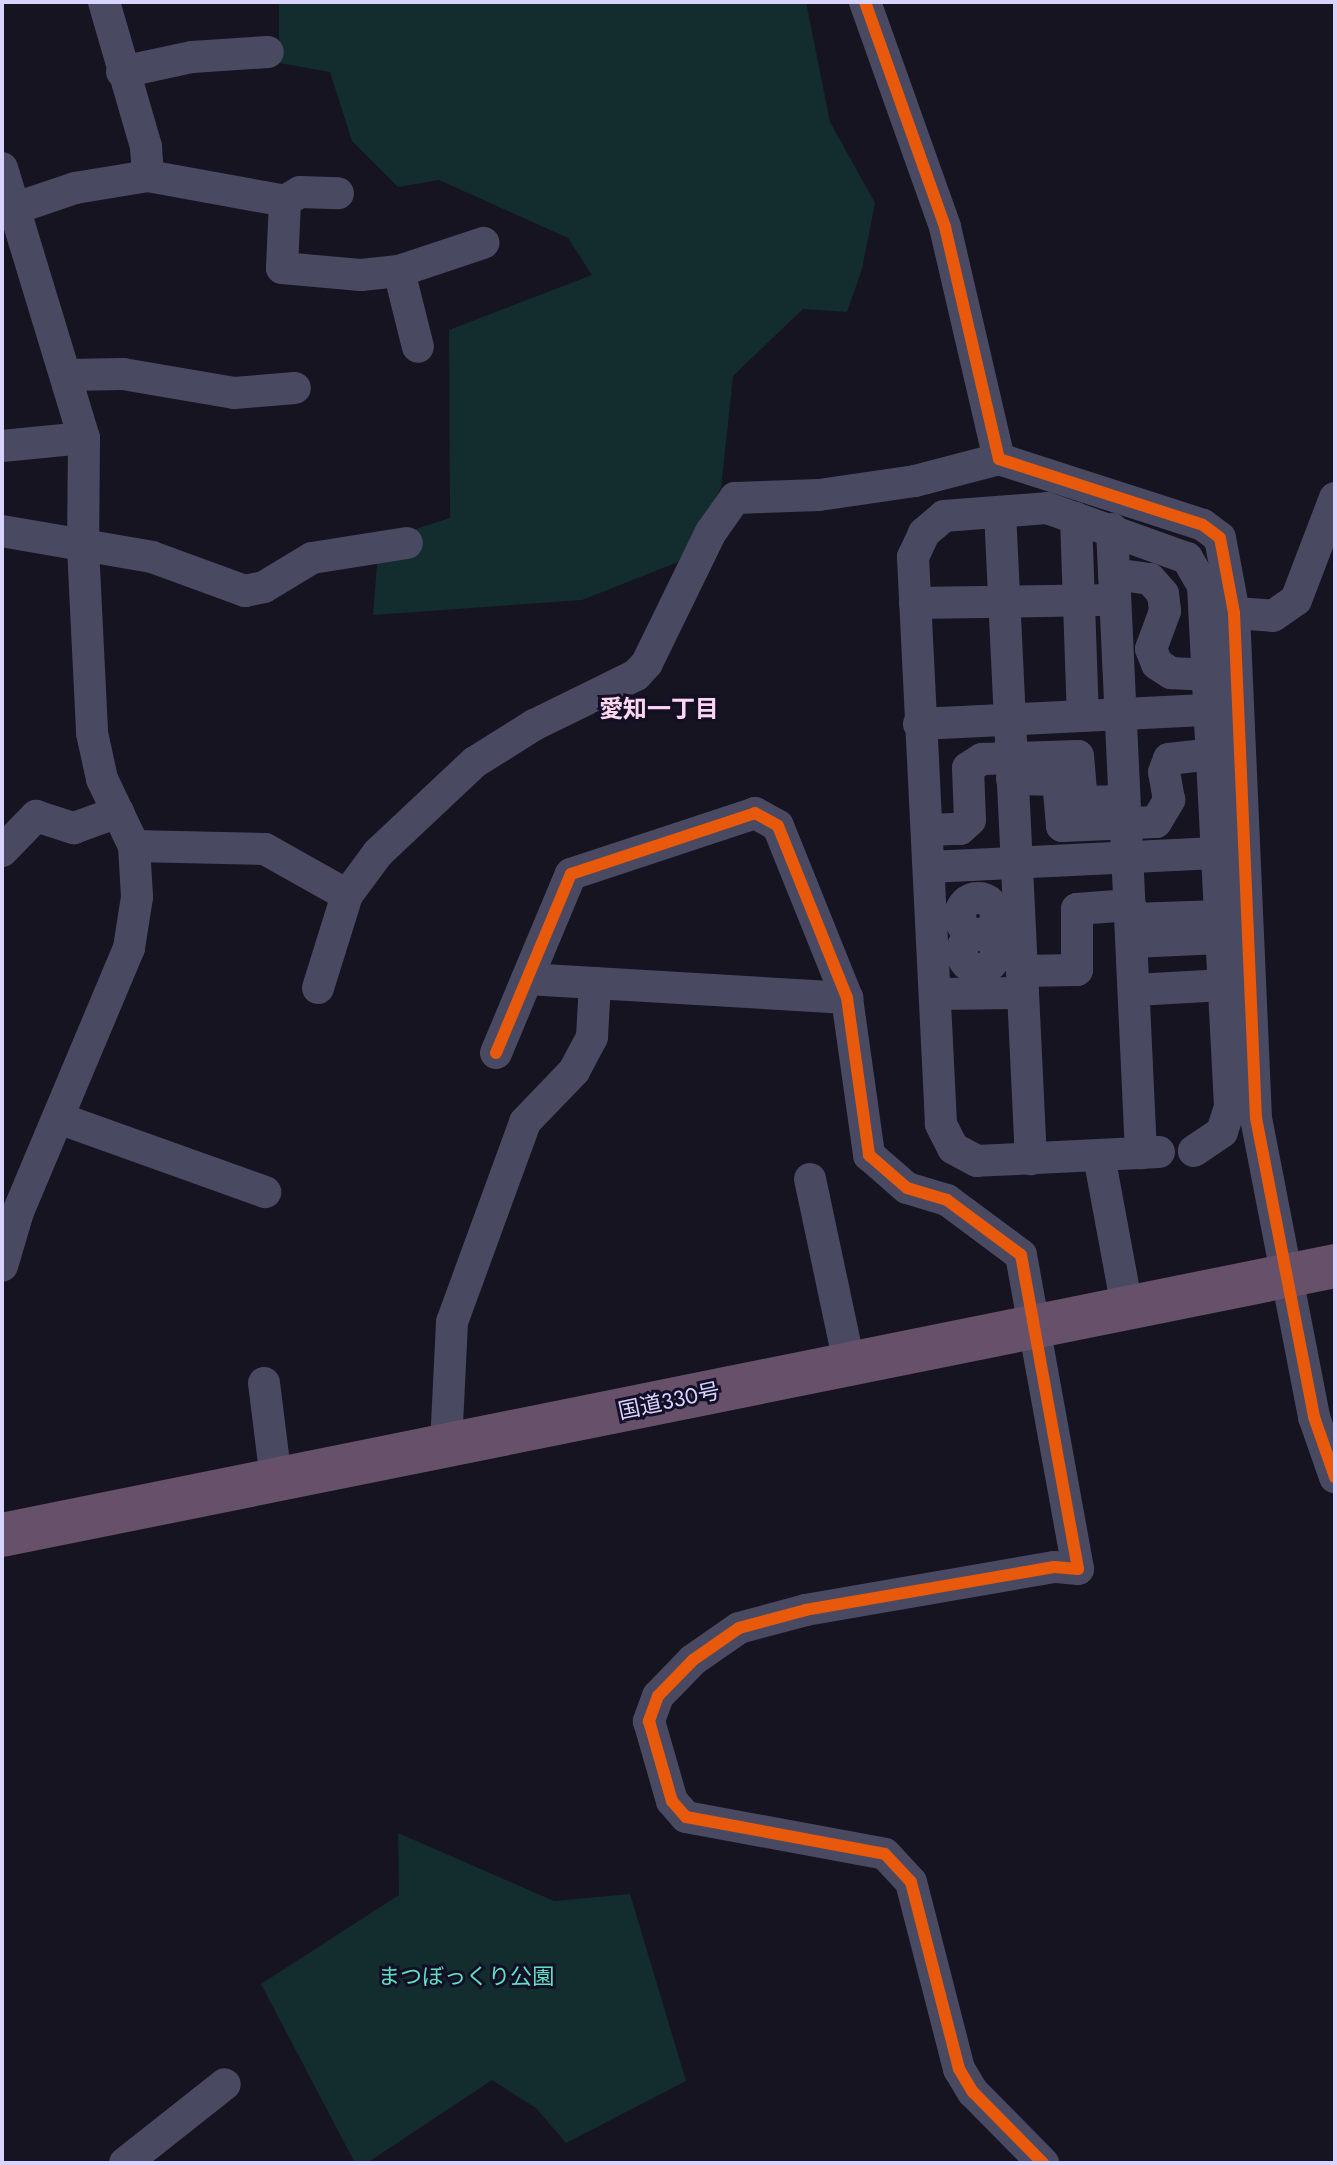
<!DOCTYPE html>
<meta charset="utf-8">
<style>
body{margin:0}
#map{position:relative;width:1337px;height:2165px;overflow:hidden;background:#161421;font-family:Jost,"Noto Sans JP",sans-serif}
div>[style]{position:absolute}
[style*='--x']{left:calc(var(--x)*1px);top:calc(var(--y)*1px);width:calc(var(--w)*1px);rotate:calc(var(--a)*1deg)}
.green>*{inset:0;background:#132c2d}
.minor>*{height:32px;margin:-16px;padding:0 16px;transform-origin:16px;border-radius:16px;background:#4a4962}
.minor>.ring{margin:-16px;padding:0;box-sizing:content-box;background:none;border:32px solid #4a4962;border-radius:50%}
.highway>*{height:44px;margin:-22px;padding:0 22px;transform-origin:22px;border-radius:22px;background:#67516a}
.cycleway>*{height:12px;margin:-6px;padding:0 6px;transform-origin:6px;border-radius:6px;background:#e8590c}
span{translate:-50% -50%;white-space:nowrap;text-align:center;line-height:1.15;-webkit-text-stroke:6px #130f26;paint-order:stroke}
.street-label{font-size:22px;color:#d9d4ff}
.park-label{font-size:22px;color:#5fe0c0}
.neighbourhood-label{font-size:24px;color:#ffd6f0;font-weight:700}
.frame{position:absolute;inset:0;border:4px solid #d9d4ff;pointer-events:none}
</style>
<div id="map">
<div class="green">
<i style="clip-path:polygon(279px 2px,806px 2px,830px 122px,875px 203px,862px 269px,847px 312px,803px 309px,733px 376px,721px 488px,678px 562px,582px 600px,373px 615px,379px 541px,450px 518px,449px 330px,592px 275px,568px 238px,439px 180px,398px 187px,352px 141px,330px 72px,279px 63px)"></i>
<i style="clip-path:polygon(398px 1833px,554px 1901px,630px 1894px,686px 2081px,566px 2143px,536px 2108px,492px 2080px,367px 2163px,355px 2163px,261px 1984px,399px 1895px)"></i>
</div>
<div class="minor">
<i style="--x:104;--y:2;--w:151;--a:73.8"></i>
<i style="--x:146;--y:147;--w:29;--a:86"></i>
<i style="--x:865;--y:2;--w:239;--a:70.4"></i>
<i style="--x:945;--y:227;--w:238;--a:76.9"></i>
<i style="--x:999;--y:459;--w:214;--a:17.9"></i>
<i style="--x:1203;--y:525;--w:21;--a:37"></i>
<i style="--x:1220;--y:538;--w:76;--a:79.4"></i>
<i style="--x:1234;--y:613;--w:505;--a:87.51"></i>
<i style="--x:1256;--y:1118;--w:305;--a:79"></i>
<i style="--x:1314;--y:1417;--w:64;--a:70.7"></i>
<i style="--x:122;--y:72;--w:72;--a:-12.1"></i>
<i style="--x:192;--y:57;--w:76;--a:-3.8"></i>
<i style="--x:2;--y:168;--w:282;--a:73.1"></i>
<i style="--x:84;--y:438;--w:109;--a:90.5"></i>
<i style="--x:83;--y:547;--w:186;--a:87.2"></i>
<i style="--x:92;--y:733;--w:47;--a:77.7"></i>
<i style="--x:102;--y:779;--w:74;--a:64.5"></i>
<i style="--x:134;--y:846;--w:51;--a:86.6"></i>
<i style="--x:137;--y:897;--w:52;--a:98.9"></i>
<i style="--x:129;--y:948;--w:286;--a:112.8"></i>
<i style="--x:18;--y:1212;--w:56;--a:106.5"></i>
<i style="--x:285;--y:201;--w:67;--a:92.6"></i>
<i style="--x:282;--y:268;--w:79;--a:5.1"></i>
<i style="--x:361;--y:275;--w:38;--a:-6"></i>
<i style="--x:399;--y:271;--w:89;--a:-18.4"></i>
<i style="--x:16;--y:208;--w:62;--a:-18.7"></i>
<i style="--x:75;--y:188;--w:74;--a:-9.3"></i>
<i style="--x:148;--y:176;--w:139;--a:10.3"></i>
<i style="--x:285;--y:201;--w:17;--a:-31"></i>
<i style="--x:300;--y:192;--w:38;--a:2"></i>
<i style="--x:399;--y:271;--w:78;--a:76"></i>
<i style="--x:68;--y:375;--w:55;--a:-1"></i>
<i style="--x:123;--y:374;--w:113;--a:9.7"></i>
<i style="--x:234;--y:393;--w:61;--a:-4.7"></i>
<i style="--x:2;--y:446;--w:82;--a:-5.6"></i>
<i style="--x:1000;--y:512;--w:648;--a:87.26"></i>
<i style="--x:1076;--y:518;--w:198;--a:88"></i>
<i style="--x:1112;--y:529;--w:625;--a:87.34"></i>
<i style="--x:2;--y:531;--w:152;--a:9.8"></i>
<i style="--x:152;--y:557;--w:99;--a:20.1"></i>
<i style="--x:245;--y:591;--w:19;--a:-12"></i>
<i style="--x:264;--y:587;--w:56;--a:-31.1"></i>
<i style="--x:312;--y:558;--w:96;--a:-9"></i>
<i style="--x:1114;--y:574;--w:36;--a:8"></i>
<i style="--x:1150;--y:579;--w:20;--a:49"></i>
<i style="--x:1163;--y:594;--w:17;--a:83"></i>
<i style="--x:1165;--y:611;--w:40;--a:110.2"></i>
<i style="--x:1151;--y:649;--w:16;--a:68"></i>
<i style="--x:1157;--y:664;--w:17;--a:33"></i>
<i style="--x:1171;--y:673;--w:37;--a:3"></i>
<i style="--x:915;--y:603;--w:199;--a:-0.9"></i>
<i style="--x:1234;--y:613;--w:39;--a:4"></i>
<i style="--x:1273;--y:616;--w:28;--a:-35"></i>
<i style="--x:1296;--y:600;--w:109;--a:-69.1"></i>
<i style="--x:919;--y:724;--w:291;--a:-2.8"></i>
<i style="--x:1012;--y:779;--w:46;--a:1.2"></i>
<i style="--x:1058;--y:780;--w:46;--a:85"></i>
<i style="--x:1062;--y:826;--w:94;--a:-2.4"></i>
<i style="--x:1156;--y:822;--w:26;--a:-59"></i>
<i style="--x:1169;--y:800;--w:28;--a:-100"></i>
<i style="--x:1164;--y:772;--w:14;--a:-69"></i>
<i style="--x:1169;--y:759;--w:43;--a:-6.6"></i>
<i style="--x:927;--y:830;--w:33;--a:-2"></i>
<i style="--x:960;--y:829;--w:13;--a:-42"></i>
<i style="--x:970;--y:820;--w:52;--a:-92.2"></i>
<i style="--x:968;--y:768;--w:17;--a:-33"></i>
<i style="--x:982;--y:759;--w:96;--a:-1.8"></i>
<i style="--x:1078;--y:756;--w:46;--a:85"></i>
<i style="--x:1082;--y:802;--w:42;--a:-1.4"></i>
<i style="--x:134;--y:846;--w:131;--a:1.3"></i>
<i style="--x:265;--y:849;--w:94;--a:29.3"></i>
<i style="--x:347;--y:895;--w:52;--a:-53.6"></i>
<i style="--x:378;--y:853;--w:133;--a:-43.2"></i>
<i style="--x:475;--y:762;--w:70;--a:-32.1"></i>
<i style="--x:534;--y:725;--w:114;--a:-26.1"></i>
<i style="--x:636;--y:675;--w:16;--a:-47"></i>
<i style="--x:647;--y:663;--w:146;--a:-64"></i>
<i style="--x:711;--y:532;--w:42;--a:-54.8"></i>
<i style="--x:735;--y:498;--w:84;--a:-2"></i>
<i style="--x:819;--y:495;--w:97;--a:-8.3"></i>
<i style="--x:915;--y:481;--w:87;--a:-14.7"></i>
<i style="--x:2;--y:851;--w:49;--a:-45.8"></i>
<i style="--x:36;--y:816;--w:40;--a:18"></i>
<i style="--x:74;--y:828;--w:47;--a:-20"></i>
<i style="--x:929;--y:867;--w:287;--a:-2.8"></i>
<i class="ring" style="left:960px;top:898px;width:4px;height:4px"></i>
<i style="--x:1131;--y:919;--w:89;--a:-1.9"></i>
<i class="ring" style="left:962px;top:935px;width:2px;height:2px"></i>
<i style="--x:1132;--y:942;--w:89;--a:-2.6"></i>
<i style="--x:1022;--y:971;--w:55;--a:-1"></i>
<i style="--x:1077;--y:970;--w:61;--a:-90"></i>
<i style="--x:1077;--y:909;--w:53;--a:-4.3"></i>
<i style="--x:527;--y:979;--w:321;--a:3.4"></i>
<i style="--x:318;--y:988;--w:97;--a:-72.7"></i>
<i style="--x:1135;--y:990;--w:89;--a:-3.2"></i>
<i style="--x:935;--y:994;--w:88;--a:-0.7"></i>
<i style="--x:496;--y:1053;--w:194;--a:-67.3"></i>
<i style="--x:571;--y:874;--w:194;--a:-18.3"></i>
<i style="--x:755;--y:813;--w:26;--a:29"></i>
<i style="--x:778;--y:826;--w:185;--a:68.1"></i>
<i style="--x:847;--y:998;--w:159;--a:82"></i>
<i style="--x:869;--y:1155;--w:50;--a:41"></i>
<i style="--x:907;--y:1188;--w:42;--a:16.7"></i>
<i style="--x:947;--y:1200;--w:92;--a:36.6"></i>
<i style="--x:1021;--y:1255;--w:319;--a:79.7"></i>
<i style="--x:1078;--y:1569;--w:24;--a:-175"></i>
<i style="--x:1054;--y:1567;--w:252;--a:170.2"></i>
<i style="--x:806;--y:1610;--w:69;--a:165"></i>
<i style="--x:739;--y:1628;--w:56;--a:145.2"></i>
<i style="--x:693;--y:1660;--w:50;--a:134.2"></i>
<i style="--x:658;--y:1696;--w:27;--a:110"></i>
<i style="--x:649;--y:1721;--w:83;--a:74"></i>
<i style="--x:672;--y:1801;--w:21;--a:49"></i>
<i style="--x:686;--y:1817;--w:202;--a:10.5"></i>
<i style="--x:885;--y:1854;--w:38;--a:47"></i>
<i style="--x:911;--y:1882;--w:193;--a:75.6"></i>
<i style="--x:959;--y:2069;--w:27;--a:59"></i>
<i style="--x:973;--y:2092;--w:100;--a:45.4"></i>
<i style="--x:61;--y:1119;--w:217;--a:19.7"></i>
<i style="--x:1159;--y:1152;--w:182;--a:177.2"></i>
<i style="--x:977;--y:1161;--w:27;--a:-152"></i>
<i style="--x:953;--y:1148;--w:27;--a:-117"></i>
<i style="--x:941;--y:1124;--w:568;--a:-92.83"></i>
<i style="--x:913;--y:557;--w:26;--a:-65"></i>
<i style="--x:924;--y:533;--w:26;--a:-40"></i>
<i style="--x:944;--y:516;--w:103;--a:-4.4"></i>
<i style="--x:1047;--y:508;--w:149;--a:19.7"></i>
<i style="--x:1187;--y:558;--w:32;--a:60"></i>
<i style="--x:1203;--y:586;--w:522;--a:87.03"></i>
<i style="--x:1230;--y:1107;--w:26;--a:108"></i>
<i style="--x:1222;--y:1132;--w:34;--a:146"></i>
<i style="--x:1099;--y:1156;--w:154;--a:79.5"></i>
<i style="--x:810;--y:1179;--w:188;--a:78"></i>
<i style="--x:264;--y:1383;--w:98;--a:82.9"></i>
<i style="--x:446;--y:1445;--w:123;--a:-87.2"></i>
<i style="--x:452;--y:1322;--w:213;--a:-69.9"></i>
<i style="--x:525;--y:1122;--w:71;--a:-46.1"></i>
<i style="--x:574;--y:1071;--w:38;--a:-62"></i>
<i style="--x:592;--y:1037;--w:54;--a:-86.8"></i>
<i style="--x:125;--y:2163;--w:127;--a:-38.3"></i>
</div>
<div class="highway">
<i style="--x:2;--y:1535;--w:1360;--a:-11.41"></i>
</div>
<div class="cycleway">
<i style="--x:865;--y:2;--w:239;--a:70.4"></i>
<i style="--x:945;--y:227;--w:238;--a:76.9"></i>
<i style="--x:999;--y:459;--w:214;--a:17.9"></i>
<i style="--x:1203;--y:525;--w:21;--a:37"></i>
<i style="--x:1220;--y:538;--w:76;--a:79.4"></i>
<i style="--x:1234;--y:613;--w:505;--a:87.51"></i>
<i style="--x:1256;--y:1118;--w:305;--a:79"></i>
<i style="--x:1314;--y:1417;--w:64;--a:70.7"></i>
<i style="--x:496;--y:1053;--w:194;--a:-67.3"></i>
<i style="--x:571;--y:874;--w:194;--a:-18.3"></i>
<i style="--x:755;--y:813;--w:26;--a:29"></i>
<i style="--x:778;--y:826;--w:185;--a:68.1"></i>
<i style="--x:847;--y:998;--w:159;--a:82"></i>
<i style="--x:869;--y:1155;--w:50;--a:41"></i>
<i style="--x:907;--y:1188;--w:42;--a:16.7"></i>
<i style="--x:947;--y:1200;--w:92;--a:36.6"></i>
<i style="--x:1021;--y:1255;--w:319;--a:79.7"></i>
<i style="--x:1078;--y:1569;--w:24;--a:-175"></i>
<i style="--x:1054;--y:1567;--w:252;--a:170.2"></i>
<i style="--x:806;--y:1610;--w:69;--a:165"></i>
<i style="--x:739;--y:1628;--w:56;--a:145.2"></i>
<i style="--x:693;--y:1660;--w:50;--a:134.2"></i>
<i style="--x:658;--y:1696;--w:27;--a:110"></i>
<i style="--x:649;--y:1721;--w:83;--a:74"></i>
<i style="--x:672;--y:1801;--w:21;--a:49"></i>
<i style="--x:686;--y:1817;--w:202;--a:10.5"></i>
<i style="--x:885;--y:1854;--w:38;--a:47"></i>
<i style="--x:911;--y:1882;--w:193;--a:75.6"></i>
<i style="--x:959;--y:2069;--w:27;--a:59"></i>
<i style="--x:973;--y:2092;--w:100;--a:45.4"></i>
</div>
<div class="street-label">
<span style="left:669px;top:1401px;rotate:-12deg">国道330号</span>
</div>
<div class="park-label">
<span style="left:466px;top:1977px">まつぼっくり公園</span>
</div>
<div class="neighbourhood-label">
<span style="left:659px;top:709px">愛知一丁目</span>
</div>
<div class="frame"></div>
</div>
